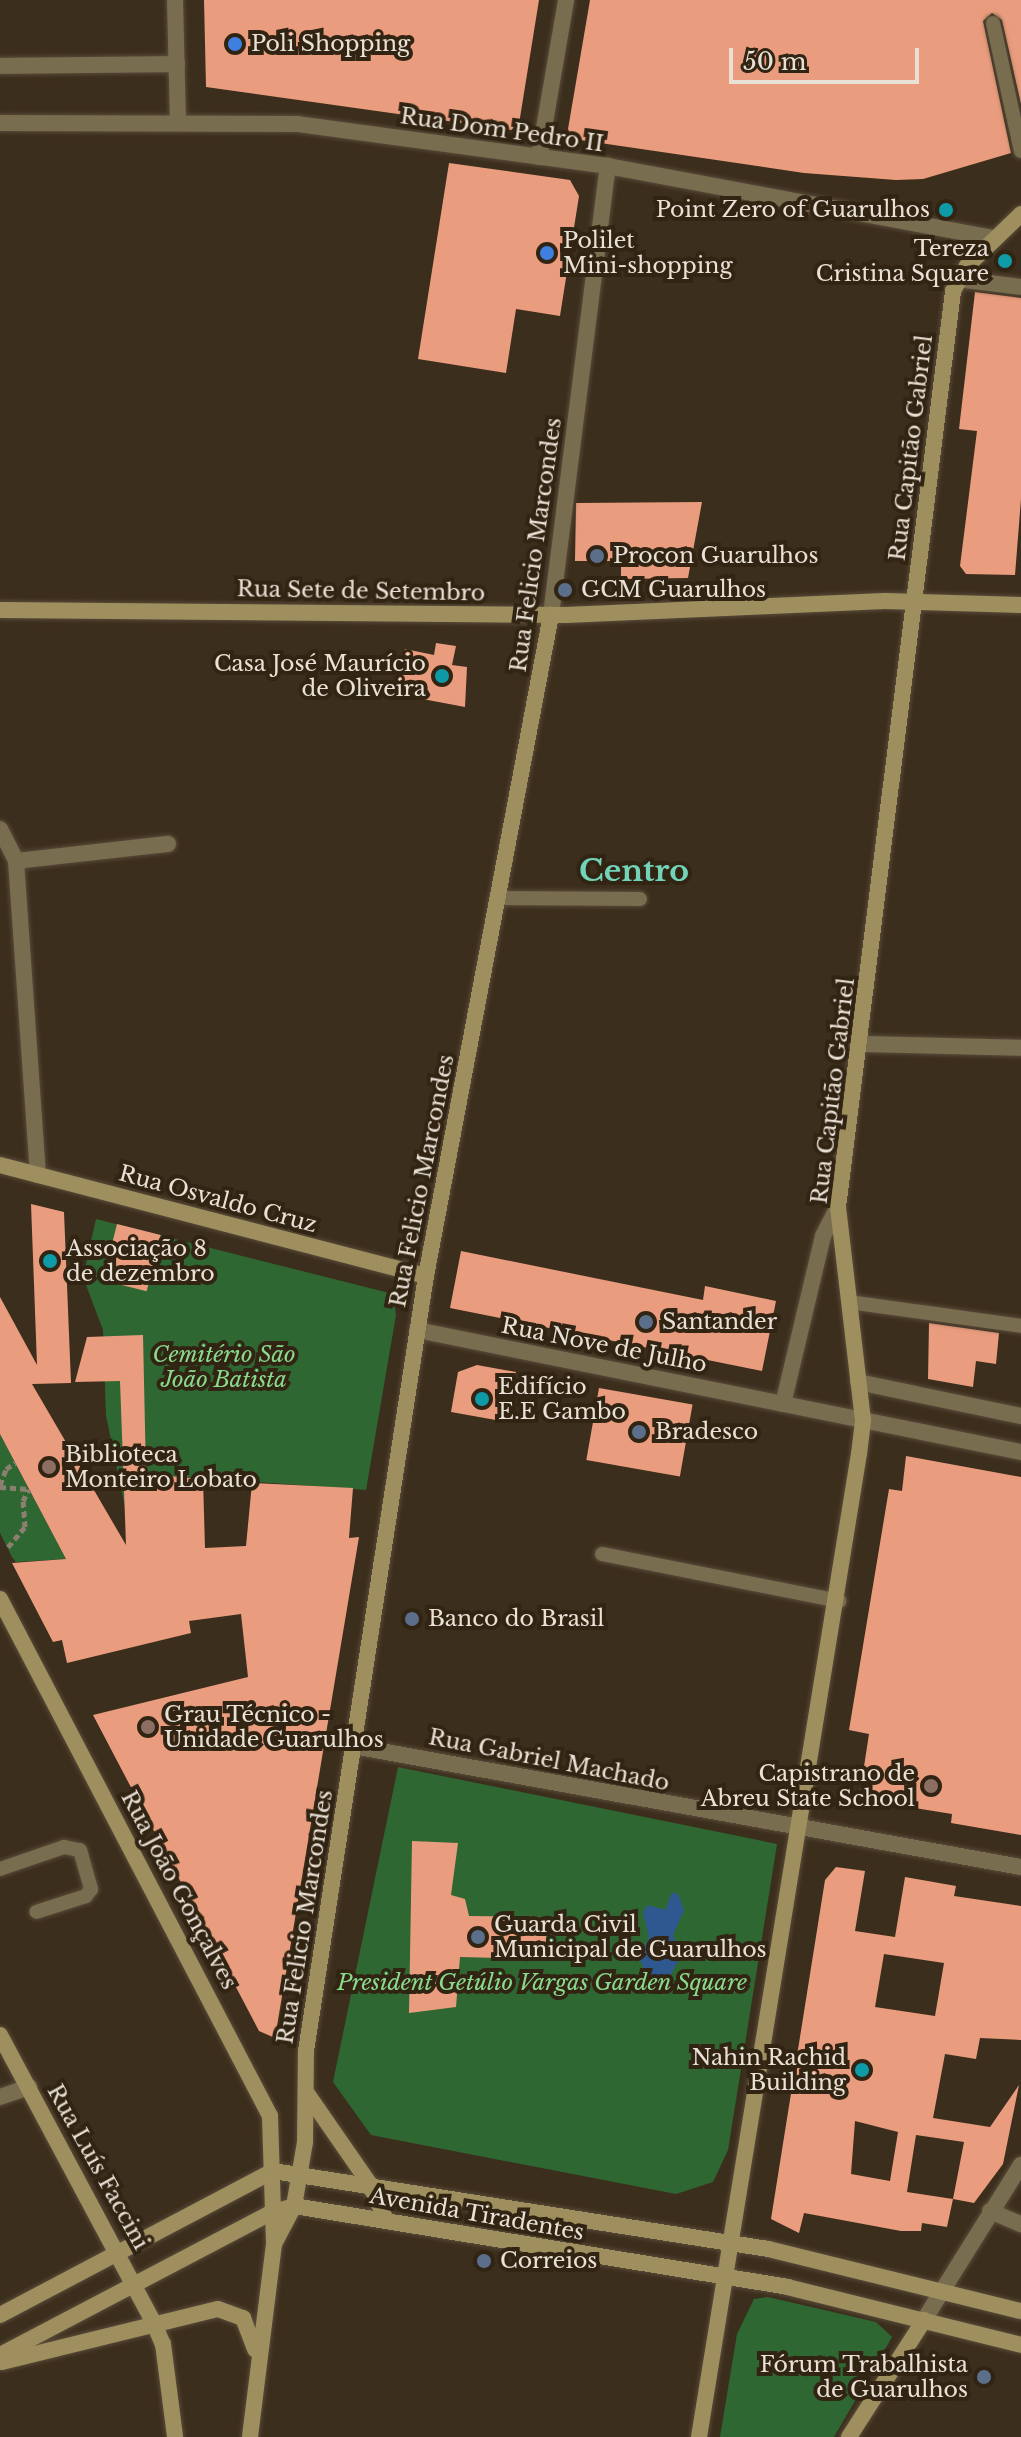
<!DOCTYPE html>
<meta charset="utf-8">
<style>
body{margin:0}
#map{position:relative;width:1021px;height:2437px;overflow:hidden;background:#3c2e1c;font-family:"Libre Baskerville",serif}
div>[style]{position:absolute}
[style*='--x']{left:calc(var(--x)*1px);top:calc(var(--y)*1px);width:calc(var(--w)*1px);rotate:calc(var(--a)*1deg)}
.green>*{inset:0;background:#2f6733}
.water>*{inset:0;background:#2e588f}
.building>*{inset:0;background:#ea9d7e;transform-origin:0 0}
.path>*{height:5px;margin-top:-2.5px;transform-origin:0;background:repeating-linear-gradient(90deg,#8b7f70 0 6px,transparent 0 10px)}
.roads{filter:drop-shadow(0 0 2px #584b3a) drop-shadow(0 0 2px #584b3a)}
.lane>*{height:14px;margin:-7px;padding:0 7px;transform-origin:7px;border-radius:7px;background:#786d4f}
.street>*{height:16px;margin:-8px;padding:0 8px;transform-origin:8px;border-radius:8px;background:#786d4f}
.secondary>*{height:16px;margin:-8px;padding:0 8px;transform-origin:8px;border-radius:8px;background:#9f8f5e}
.dots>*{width:22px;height:22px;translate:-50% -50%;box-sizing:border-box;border:4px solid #312413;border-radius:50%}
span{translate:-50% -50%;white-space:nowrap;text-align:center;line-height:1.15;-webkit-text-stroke:8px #312413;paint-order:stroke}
.poi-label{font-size:22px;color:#eae1d6}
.left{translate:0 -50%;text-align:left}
.right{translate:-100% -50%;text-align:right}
.street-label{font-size:22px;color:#eae1d6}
.park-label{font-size:22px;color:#89da8d;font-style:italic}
.district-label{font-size:30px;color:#72d3b9;font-weight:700}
.scale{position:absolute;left:729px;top:48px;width:190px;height:36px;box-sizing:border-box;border:4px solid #eae1d6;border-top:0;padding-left:10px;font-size:24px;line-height:28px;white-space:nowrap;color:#eae1d6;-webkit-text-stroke:6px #312413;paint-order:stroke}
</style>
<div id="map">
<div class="green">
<i style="clip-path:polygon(96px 1219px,393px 1294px,396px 1315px,366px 1490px,147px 1474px,125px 1507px,106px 1416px,103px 1330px,83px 1277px)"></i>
<i style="clip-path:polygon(0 1434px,66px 1559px,16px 1562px,12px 1557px,0 1533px)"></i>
<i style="clip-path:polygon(398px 1767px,777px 1844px,728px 2150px,713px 2182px,676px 2194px,371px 2135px,333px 2082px)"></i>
<i style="clip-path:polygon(768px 2297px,876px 2322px,892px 2337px,834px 2437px,720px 2437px,737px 2334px,754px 2299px)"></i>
</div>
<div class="water">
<i style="clip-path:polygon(672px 1893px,678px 1894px,684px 1910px,673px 1935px,680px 1958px,667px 1981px,652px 1984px,639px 1958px,649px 1937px,643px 1912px,648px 1905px,665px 1910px)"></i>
</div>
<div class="building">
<i style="clip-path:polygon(204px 0,539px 0,519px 124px,511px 130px,206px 87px)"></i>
<i style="clip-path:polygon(590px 0,1021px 0,1021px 104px,1002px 20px,992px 13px,983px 21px,1011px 153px,923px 179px,896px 180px,804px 173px,573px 139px,568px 129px)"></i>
<i style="clip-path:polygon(449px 163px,570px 180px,579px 196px,560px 316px,516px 309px,506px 373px,418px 359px)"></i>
<i style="clip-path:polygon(975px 292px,1021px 298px,1021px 499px,1015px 575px,966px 574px,960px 566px,977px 431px,959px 429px)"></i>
<i style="clip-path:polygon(702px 502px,688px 578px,621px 579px,621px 561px,575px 561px,576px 503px)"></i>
<i style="clip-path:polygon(436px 643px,456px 646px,452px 665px,467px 667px,465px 707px,396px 694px,405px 649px,434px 655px)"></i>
<i style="clip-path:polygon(31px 1204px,64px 1212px,71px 1383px,32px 1384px,126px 1545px,120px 1381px,75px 1382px,87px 1337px,143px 1335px,146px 1474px,203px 1479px,205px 1548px,246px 1546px,252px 1483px,353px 1488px,349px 1538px,359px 1537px,275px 2038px,259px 2031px,93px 1715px,248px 1677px,241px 1614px,189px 1621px,191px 1633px,67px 1663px,62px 1640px,53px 1642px,12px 1563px,66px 1559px,0 1434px,0 1297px,37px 1365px)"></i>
<i style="left:117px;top:1224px;width:45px;height:58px;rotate:14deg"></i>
<i style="clip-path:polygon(461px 1251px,703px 1300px,705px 1286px,776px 1301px,762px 1371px,450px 1308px)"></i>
<i style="clip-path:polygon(929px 1323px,999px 1333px,996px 1364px,976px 1361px,973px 1387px,928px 1379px)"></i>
<i style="clip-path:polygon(477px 1365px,516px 1372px,507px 1422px,451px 1412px,458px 1372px)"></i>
<i style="left:599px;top:1388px;width:95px;height:73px;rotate:10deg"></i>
<i style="clip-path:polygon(906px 1456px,1021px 1477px,1021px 1835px,951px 1823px,952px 1814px,859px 1799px,869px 1734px,849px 1730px,889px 1489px,902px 1491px)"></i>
<i style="clip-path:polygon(412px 1841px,458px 1843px,451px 1895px,465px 1899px,469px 1916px,547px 1917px,545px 1959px,460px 1957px,456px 2007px,409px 2013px)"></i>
<i style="clip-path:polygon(evenodd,836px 1867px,865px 1871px,855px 1931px,895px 1937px,905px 1877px,956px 1886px,954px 1896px,1021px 1906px,1021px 2040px,980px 2038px,976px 2059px,945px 2054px,933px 2118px,990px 2127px,1019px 2085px,1003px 2164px,974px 2203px,953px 2199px,964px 2142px,916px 2135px,907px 2192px,953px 2199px,947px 2227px,922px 2223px,921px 2231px,901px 2231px,804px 2213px,799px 2233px,771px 2219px,825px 1880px,836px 1867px,884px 1954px,944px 1963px,935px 2016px,875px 2007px,884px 1954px,836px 1867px,855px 2121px,898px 2132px,890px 2181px,851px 2174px,855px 2121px)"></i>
</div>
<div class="path">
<i style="--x:0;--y:1485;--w:17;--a:-69"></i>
<i style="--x:6;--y:1469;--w:11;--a:-34"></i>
<i style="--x:0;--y:1487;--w:28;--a:4"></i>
<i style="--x:8;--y:1547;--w:26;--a:-50"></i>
<i style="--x:25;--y:1527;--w:26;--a:-94"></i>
<i style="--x:23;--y:1501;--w:13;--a:-63"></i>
</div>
<div class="roads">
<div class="lane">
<i style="--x:993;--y:23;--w:131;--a:77.7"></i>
<i style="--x:498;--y:898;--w:142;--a:0.4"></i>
<i style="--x:849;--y:1302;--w:174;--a:7.9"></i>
<i style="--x:602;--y:1554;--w:242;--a:11.2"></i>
<i style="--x:0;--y:1869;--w:68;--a:-19"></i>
<i style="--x:64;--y:1847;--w:16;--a:11"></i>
<i style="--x:80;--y:1850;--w:41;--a:74.2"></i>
<i style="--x:91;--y:1889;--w:9;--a:126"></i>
<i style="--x:86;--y:1896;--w:52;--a:162.3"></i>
</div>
<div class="street">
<i style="--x:175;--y:0;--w:122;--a:88.6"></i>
<i style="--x:0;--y:66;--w:177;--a:-0.6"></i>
<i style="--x:0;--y:123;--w:297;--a:0.2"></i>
<i style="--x:297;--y:124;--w:314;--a:7.7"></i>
<i style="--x:608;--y:166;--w:391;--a:10.6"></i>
<i style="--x:539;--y:157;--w:159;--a:-80.2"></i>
<i style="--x:957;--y:279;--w:64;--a:7.1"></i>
<i style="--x:551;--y:615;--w:453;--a:-82.8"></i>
<i style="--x:0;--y:829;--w:36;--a:63"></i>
<i style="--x:16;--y:861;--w:315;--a:86"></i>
<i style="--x:16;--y:861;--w:153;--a:-6.4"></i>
<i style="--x:861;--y:1044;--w:160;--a:1.4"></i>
<i style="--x:417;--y:1330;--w:616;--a:11.42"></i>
<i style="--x:858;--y:1382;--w:167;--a:11.8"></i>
<i style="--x:783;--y:1404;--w:173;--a:-76.6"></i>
<i style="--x:823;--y:1236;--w:33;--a:-63"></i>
<i style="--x:353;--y:1746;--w:679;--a:10.27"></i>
<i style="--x:0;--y:2097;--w:31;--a:-19"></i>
<i style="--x:990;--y:2211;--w:34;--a:23"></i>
<i style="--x:924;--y:2320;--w:183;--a:-58"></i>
</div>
<div class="secondary">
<i style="--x:0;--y:610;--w:566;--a:0.51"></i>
<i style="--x:566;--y:615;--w:319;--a:-2.5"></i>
<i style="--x:885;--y:601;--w:136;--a:1.7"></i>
<i style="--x:0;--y:1165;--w:440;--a:14.6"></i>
<i style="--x:0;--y:1599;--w:583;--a:62.42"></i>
<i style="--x:270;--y:2116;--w:128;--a:88.2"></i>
<i style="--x:274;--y:2244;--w:194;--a:97.1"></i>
<i style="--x:0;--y:2035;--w:324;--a:61.9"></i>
<i style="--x:153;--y:2321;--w:25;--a:67"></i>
<i style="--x:163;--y:2344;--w:94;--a:82.6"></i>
<i style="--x:306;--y:2092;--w:111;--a:55.3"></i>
<i style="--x:369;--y:2183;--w:41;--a:65.3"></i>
<i style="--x:274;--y:2244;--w:43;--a:-62.2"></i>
<i style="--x:294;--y:2206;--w:65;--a:-80.2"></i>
<i style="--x:305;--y:2142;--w:91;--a:-89.4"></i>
<i style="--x:306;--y:2051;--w:784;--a:-81.2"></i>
<i style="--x:426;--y:1276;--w:673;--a:-79.29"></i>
<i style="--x:0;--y:2315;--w:309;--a:-27.8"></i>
<i style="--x:273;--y:2171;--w:501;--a:8.95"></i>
<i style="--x:768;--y:2249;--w:260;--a:13.8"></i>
<i style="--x:0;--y:2355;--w:305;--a:-27.7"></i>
<i style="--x:270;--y:2213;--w:25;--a:-16"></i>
<i style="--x:294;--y:2206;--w:500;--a:9.3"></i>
<i style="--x:787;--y:2287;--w:241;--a:13.9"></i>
<i style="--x:2;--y:2362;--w:222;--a:-13.8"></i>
<i style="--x:218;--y:2309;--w:27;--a:20"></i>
<i style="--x:243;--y:2318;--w:34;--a:69"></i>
<i style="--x:699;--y:2437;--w:996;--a:-80.76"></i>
<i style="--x:859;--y:1454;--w:34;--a:-83"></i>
<i style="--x:863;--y:1420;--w:214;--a:-96.7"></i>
<i style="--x:838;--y:1207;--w:923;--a:-82.84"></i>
<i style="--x:953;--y:291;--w:29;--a:-61"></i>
<i style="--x:967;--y:266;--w:75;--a:-43.9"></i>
<i style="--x:849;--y:2437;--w:139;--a:-57.3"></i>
</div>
</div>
<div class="dots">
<i style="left:235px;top:44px;background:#3f7fe0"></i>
<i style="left:946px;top:210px;background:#0f9aa8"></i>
<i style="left:547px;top:253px;background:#3f7fe0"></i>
<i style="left:1005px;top:261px;background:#0f9aa8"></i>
<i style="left:597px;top:556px;background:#5c6f8a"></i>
<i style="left:565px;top:590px;background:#5c6f8a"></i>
<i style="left:442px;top:676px;background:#0f9aa8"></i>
<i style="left:50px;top:1261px;background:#0f9aa8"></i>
<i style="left:646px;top:1322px;background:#5c6f8a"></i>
<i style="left:482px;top:1399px;background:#0f9aa8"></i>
<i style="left:639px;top:1432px;background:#5c6f8a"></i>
<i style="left:49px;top:1467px;background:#8d6e63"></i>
<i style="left:412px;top:1619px;background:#5c6f8a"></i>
<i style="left:148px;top:1727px;background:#8d6e63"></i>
<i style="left:931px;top:1786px;background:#8d6e63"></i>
<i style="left:478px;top:1937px;background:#5c6f8a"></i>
<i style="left:862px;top:2070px;background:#0f9aa8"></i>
<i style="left:484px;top:2261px;background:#5c6f8a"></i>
<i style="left:984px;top:2377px;background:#5c6f8a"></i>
</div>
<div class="poi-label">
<span class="left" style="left:251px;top:44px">Poli Shopping</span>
<span class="right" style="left:930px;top:210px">Point Zero of Guarulhos</span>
<span class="left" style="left:563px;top:253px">Polilet<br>Mini-shopping</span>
<span class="right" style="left:989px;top:261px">Tereza<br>Cristina Square</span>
<span class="left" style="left:613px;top:556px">Procon Guarulhos</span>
<span class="left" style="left:581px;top:590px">GCM Guarulhos</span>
<span class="right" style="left:426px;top:676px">Casa José Maurício<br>de Oliveira</span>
<span class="left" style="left:66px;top:1261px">Associação 8<br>de dezembro</span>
<span class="left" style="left:662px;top:1322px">Santander</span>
<span class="left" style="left:498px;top:1399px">Edifício<br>E.E Gambo</span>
<span class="left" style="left:655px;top:1432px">Bradesco</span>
<span class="left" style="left:65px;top:1467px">Biblioteca<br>Monteiro Lobato</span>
<span class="left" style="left:428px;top:1619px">Banco do Brasil</span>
<span class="left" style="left:164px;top:1727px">Grau Técnico -<br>Unidade Guarulhos</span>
<span class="right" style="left:915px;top:1786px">Capistrano de<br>Abreu State School</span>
<span class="left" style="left:494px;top:1937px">Guarda Civil<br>Municipal de Guarulhos</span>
<span class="right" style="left:846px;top:2070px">Nahin Rachid<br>Building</span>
<span class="left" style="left:500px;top:2261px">Correios</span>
<span class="right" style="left:968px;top:2377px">Fórum Trabalhista<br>de Guarulhos</span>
</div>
<div class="street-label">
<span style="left:502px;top:130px;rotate:8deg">Rua Dom Pedro II</span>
<span style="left:911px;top:448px;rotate:-83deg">Rua Capitão Gabriel</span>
<span style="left:536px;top:545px;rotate:-82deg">Rua Felicio Marcondes</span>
<span style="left:361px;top:591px;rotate:1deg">Rua Sete de Setembro</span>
<span style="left:833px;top:1091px;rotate:-83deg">Rua Capitão Gabriel</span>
<span style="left:422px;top:1181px;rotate:-79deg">Rua Felicio Marcondes</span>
<span style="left:218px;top:1199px;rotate:15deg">Rua Osvaldo Cruz</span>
<span style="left:604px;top:1345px;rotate:11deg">Rua Nove de Julho</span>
<span style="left:549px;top:1760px;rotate:11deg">Rua Gabriel Machado</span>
<span style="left:179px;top:1890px;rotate:62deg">Rua João Gonçalves</span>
<span style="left:305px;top:1917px;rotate:-81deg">Rua Felicio Marcondes</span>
<span style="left:98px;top:2167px;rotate:61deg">Rua Luís Faccini</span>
<span style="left:477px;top:2214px;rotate:10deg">Avenida Tiradentes</span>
</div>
<div class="park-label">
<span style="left:224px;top:1367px">Cemitério São<br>João Batista</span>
<span style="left:542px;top:1983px">President Getúlio Vargas Garden Square</span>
</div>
<div class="district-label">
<span style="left:634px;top:871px">Centro</span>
</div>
<div class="scale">50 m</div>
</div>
